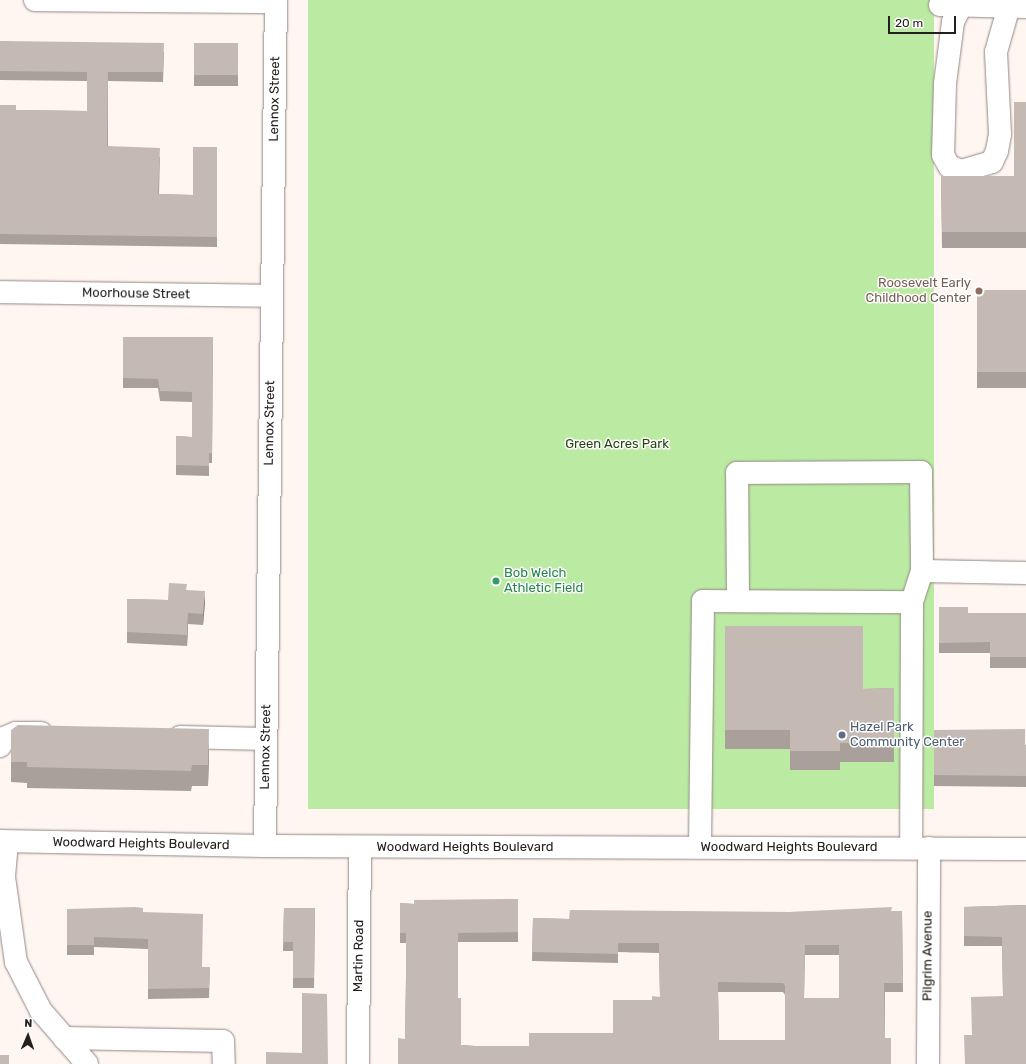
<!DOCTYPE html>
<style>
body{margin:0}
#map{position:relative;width:1026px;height:1064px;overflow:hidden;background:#fff5f1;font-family:Rubik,sans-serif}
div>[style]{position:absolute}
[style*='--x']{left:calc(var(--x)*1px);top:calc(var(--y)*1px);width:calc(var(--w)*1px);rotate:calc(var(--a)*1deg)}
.green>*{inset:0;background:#bbeaa3;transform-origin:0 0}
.roads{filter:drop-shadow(0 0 1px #928883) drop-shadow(0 0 1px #928883)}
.minor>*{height:22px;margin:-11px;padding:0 11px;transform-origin:11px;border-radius:11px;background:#fff}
.wall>*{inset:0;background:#a99f9b;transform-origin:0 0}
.shaded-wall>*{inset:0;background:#8a827e}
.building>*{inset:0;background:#c5b9b4;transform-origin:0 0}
.dots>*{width:11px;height:11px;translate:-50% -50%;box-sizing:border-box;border:2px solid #fff;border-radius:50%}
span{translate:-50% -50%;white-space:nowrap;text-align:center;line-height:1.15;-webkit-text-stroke:3px #fff;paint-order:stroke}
.street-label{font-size:13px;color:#24201e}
.education-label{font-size:13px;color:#785e54}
.right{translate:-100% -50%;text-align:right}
.park-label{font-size:13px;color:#264412}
.leisure-label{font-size:13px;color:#27864d}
.left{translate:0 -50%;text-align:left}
.service-label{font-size:13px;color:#4e5e75}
.north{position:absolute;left:8px;top:1016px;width:40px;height:40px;-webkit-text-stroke:3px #fff;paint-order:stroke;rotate:2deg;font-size:11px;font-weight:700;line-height:16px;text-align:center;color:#24201e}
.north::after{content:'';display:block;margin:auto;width:14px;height:18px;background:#24201e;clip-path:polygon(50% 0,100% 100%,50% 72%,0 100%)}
.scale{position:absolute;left:888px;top:16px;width:68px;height:18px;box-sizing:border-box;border:2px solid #24201e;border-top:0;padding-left:5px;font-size:12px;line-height:14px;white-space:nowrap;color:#24201e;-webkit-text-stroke:3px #fff;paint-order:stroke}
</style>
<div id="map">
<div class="green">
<i style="left:308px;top:0;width:626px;height:809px"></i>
</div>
<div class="roads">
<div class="minor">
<i style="--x:35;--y:0;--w:241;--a:0.5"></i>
<i style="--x:940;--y:5;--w:86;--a:1.3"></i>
<i style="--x:961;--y:6;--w:18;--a:117"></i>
<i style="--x:953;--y:22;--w:63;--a:97.4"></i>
<i style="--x:945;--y:84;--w:71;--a:91.6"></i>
<i style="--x:943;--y:155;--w:13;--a:61"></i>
<i style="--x:949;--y:166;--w:13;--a:23"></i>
<i style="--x:961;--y:171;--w:32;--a:-16"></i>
<i style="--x:992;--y:162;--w:12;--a:-66"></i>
<i style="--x:997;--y:151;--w:17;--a:-80"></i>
<i style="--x:1000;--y:134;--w:82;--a:-92.8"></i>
<i style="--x:996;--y:52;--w:48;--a:-74.2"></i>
<i style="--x:0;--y:292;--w:272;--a:0.8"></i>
<i style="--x:922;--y:571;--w:104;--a:1.1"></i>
<i style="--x:738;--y:601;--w:128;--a:-90.4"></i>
<i style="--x:737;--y:473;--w:184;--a:-0.3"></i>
<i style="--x:921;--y:472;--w:99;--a:89.4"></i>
<i style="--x:922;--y:571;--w:33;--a:108"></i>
<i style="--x:912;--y:602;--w:246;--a:90.2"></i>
<i style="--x:180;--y:737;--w:86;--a:1.3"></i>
<i style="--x:0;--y:746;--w:9;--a:-63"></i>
<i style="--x:4;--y:738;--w:13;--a:-23"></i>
<i style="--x:16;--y:733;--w:25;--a:0"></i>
<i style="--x:0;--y:841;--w:265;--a:1.1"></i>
<i style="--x:265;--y:846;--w:761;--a:0.23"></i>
<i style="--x:7;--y:842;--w:35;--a:95"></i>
<i style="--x:4;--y:877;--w:86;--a:82"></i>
<i style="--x:16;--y:962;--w:55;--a:63"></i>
<i style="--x:41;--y:1011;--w:70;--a:49"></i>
<i style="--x:265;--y:846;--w:846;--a:-89.26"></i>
<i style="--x:700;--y:847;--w:246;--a:-89.3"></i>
<i style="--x:703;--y:601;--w:209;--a:0.3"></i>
<i style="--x:64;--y:1038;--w:159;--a:1.1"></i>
<i style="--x:223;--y:1041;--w:23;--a:88"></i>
<i style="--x:358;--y:1064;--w:217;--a:-89.5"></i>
<i style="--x:928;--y:1064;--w:216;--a:-89.7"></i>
</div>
</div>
<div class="wall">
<i style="clip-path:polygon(0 41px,164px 52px,163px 82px,108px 81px,108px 146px,160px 157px,159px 194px,193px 195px,217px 147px,217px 247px,0 244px,0 105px,16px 110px,87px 111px,87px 81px,0 80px)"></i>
<i style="left:194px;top:43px;width:44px;height:43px"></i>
<i style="clip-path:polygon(1026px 102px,1026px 248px,942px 248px,941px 176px,1014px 176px)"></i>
<i style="left:977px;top:290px;width:49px;height:98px"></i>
<i style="clip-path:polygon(123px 337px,213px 337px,212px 463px,209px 463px,209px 476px,176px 475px,176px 436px,192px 437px,192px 402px,160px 401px,158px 388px,123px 388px)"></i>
<i style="clip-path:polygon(187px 590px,205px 602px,203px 625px,188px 624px,187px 646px,127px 643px,127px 599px,168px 600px)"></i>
<i style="clip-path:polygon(939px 607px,968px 613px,1026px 613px,1026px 668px,990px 668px,990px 653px,939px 653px)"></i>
<i style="clip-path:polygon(725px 626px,863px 689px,894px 688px,894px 762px,840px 762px,840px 770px,790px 770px,790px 749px,725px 749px)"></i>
<i style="clip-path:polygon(934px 730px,1026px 745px,1026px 787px,934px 786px)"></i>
<i style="clip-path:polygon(209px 750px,208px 786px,192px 786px,191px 791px,27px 788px,27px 783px,11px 782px,11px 762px)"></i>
<i style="clip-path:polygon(evenodd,518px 899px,518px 942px,458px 942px,458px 998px,461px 1045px,475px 1046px,529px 1046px,613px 1033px,652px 1000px,660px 997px,659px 953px,618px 952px,618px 963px,532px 961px,533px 918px,569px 919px,789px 912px,902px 911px,903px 992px,885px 992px,885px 1038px,398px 1064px,405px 1039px,406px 978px,406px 943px,400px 943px,400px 903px,414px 904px,518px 899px,805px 955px,839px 955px,839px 998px,804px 998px,805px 955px,518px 899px,718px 992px,783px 992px,785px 995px,785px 1040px,719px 1040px,718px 992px)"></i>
<i style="clip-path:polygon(1026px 905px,1026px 1064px,972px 1035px,1003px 996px,1002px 946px,964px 946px,964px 907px)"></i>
<i style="clip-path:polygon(284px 908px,315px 908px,314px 988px,293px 988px,293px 951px,283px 951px)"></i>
<i style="clip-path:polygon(67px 909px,143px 912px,202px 967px,210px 967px,209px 998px,148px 999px,148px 949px,94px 947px,94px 955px,67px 955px)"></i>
</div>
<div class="shaded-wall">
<i style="clip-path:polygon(205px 591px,205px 602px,203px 625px,203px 614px)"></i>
<i style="clip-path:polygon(188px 613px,188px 624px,187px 646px,187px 635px)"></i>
<i style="clip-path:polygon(209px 729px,209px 750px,208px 786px,208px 765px)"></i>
</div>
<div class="building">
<i style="clip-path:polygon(0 41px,164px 43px,163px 72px,108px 72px,107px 146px,160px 148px,158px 194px,193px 195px,193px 147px,217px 147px,217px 237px,0 234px,0 105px,16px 105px,16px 110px,87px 111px,87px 72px,0 71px)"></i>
<i style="left:194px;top:43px;width:44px;height:32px"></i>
<i style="clip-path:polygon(1014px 102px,1026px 102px,1026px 232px,942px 232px,941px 176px,1014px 176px)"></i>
<i style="left:977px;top:290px;width:49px;height:82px"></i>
<i style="clip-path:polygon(123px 337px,213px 337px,212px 453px,209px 453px,209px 466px,176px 465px,176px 436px,192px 437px,192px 392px,160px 391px,158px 379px,123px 378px)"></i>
<i style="clip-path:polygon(169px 583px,187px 584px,186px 590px,205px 591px,203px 614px,188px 613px,187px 635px,127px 632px,127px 599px,168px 600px)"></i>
<i style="clip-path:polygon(939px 607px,968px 607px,968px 613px,1026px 613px,1026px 657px,990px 657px,990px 642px,939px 643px)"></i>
<i style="clip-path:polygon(725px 626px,863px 626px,863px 689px,894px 688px,894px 743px,840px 743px,840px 751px,790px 751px,790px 730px,725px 730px)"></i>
<i style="clip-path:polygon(18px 725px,209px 729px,208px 765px,192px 765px,191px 771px,27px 767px,27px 762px,11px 762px,11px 730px)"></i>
<i style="clip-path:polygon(1025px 729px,1025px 745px,1026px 745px,1026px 776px,934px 775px,934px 730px)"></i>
<i style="clip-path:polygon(evenodd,518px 899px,518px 932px,458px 933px,458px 998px,461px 998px,461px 1045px,475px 1046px,529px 1046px,529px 1033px,613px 1033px,613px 1000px,652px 1000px,652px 996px,660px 997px,659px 943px,618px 943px,618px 954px,532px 952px,533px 918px,569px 919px,570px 910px,789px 912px,892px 907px,891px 911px,902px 911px,903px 983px,884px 983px,885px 1038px,891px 1038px,891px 1064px,398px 1064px,398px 1038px,405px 1039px,406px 977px,406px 933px,400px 933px,400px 903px,414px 904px,414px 900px,518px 899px,805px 945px,839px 945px,839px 998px,804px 998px,805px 945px,518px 899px,718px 982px,783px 983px,785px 986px,785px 1040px,719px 1040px,718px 982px)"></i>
<i style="clip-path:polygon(1026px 905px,1026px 1064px,965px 1064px,964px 1035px,972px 1035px,971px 997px,1003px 996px,1002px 937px,964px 936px,964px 907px)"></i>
<i style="clip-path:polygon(135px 907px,143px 908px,143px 912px,203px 914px,202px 967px,210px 967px,209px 988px,148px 989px,148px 939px,94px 937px,94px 945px,67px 945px,67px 909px)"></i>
<i style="clip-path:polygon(284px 908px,315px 908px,314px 978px,293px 978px,293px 942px,283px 942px)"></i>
<i style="clip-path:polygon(302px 993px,327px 994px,328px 1064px,266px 1064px,266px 1052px,302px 1053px)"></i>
<i style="left:0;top:1055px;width:9px;height:9px"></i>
</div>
<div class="dots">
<i style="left:979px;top:291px;background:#8d6e63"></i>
<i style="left:496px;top:581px;background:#2e9e5b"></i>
<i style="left:842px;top:735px;background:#5c6f8a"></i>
</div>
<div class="street-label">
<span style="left:275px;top:99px;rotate:-89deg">Lennox Street</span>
<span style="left:136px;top:294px;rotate:1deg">Moorhouse Street</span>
<span style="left:270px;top:423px;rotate:-89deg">Lennox Street</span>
<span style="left:266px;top:747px;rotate:-89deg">Lennox Street</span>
<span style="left:141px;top:844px;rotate:1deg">Woodward Heights Boulevard</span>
<span style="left:465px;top:847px">Woodward Heights Boulevard</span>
<span style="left:789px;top:847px">Woodward Heights Boulevard</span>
<span style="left:359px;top:956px;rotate:-89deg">Martin Road</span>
<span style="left:928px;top:956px;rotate:-90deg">Pilgrim Avenue</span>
</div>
<div class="education-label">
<span class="right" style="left:971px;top:291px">Roosevelt Early<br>Childhood Center</span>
</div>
<div class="park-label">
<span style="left:617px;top:444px">Green Acres Park</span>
</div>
<div class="leisure-label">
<span class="left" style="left:504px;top:581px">Bob Welch<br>Athletic Field</span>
</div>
<div class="service-label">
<span class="left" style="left:850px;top:735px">Hazel Park<br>Community Center</span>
</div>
<div class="north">N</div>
<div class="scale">20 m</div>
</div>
